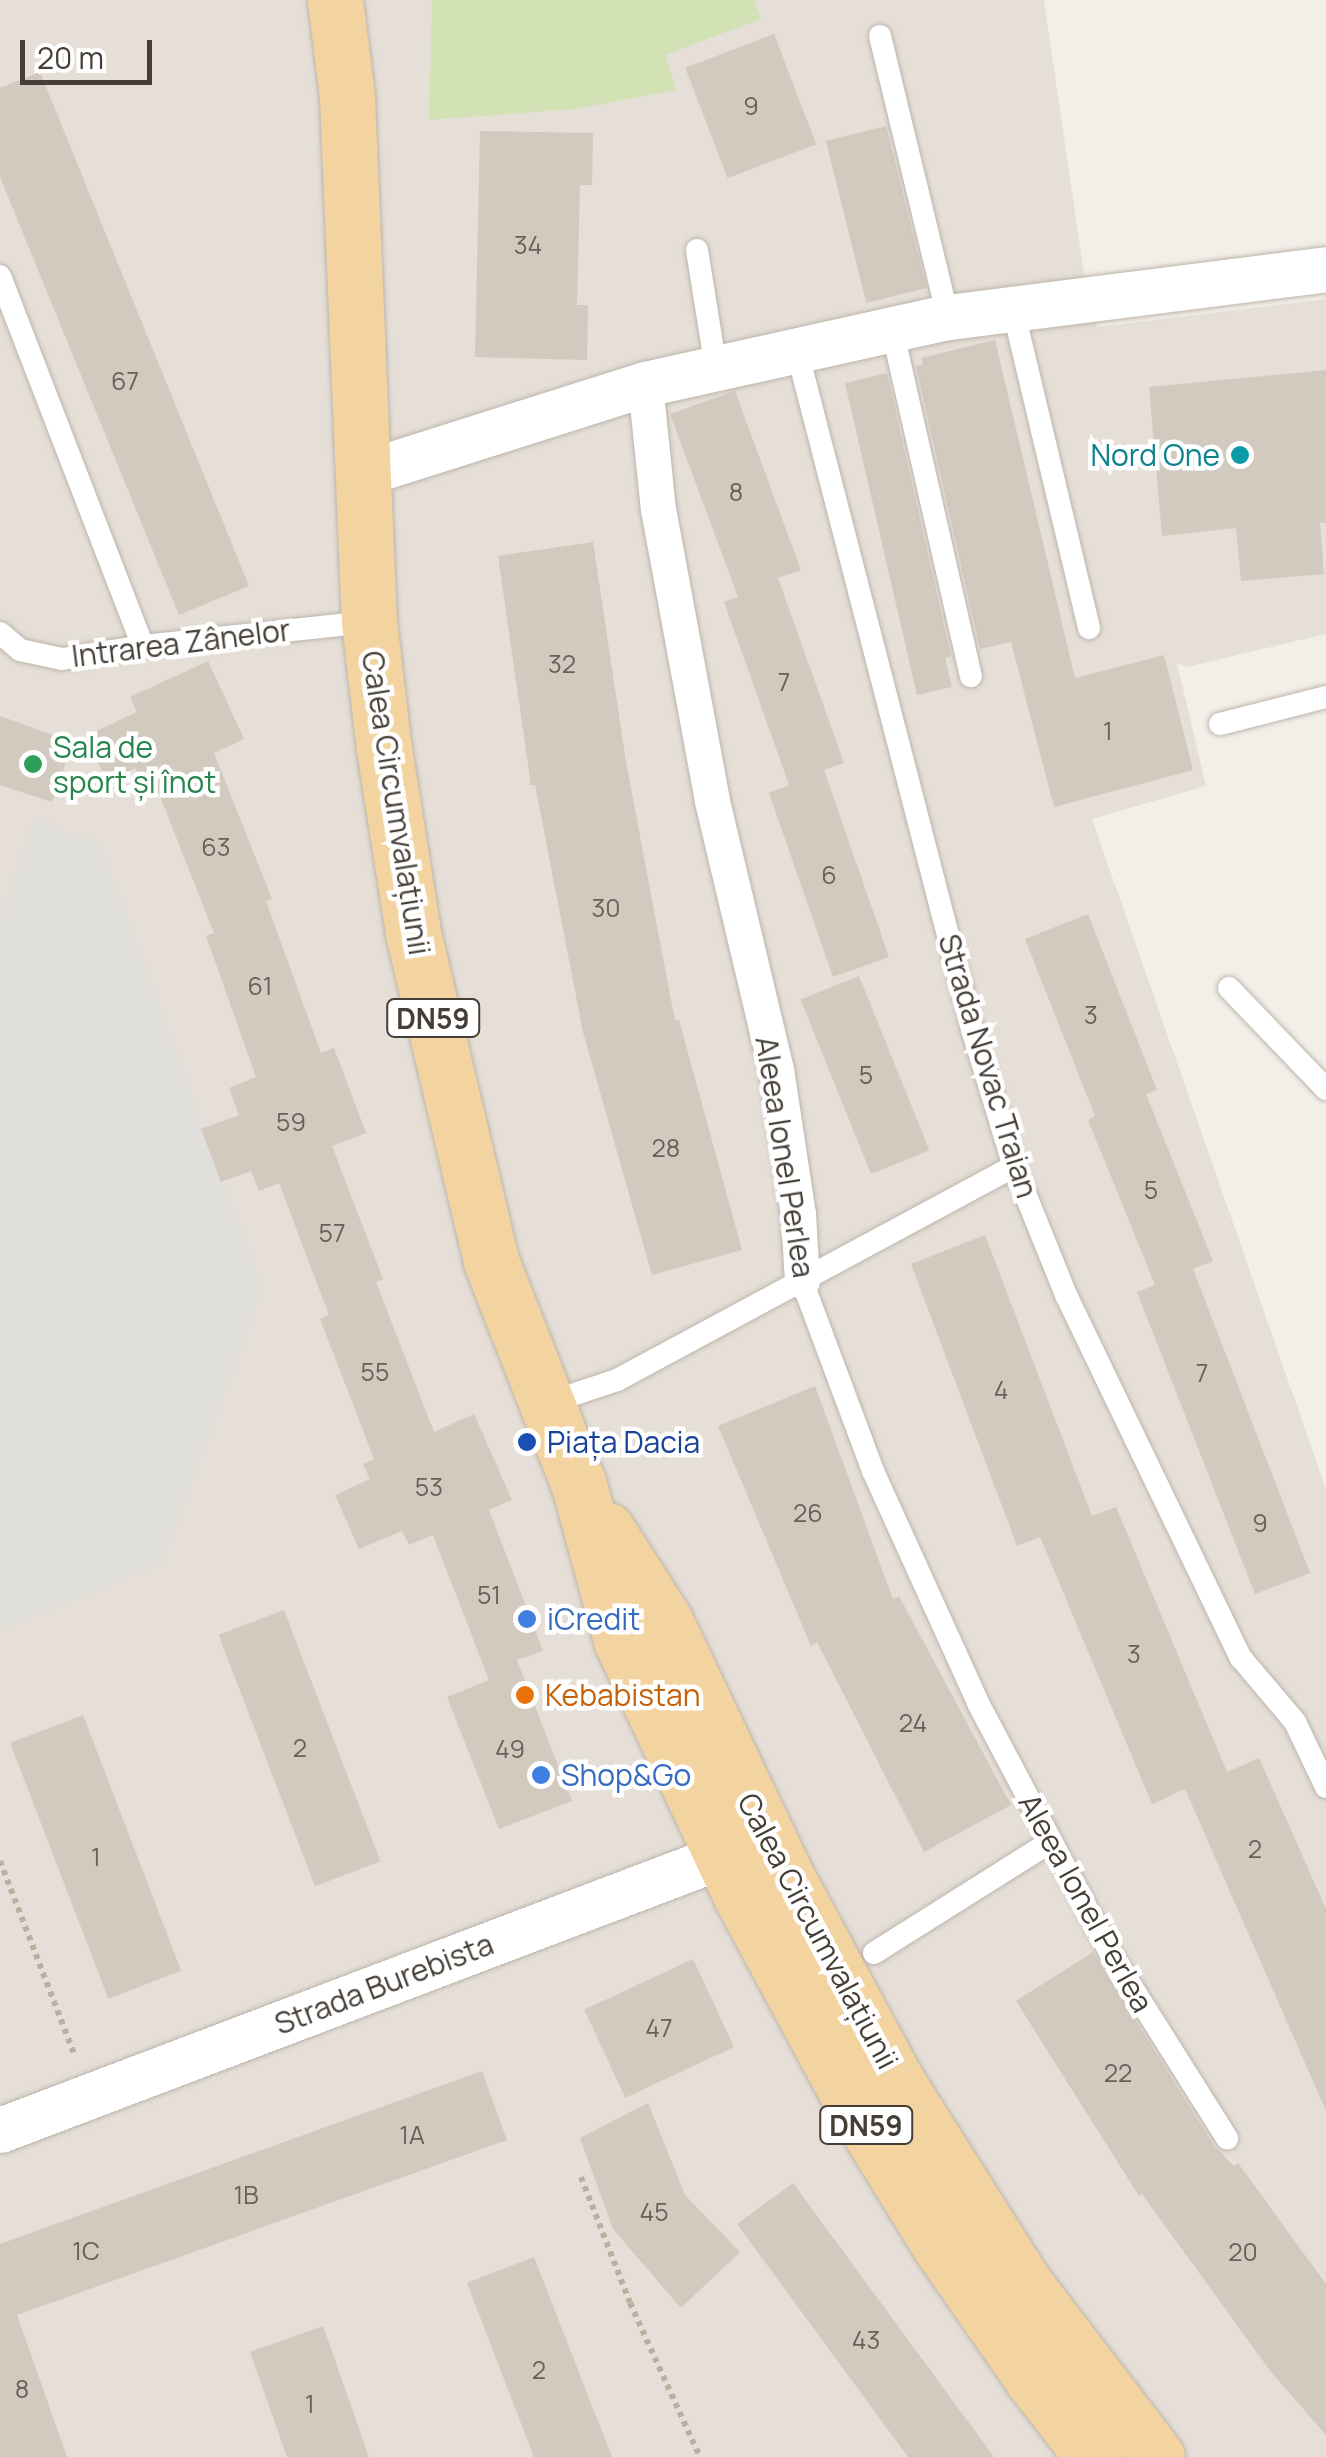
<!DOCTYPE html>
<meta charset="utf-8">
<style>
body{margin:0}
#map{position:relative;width:1326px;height:2457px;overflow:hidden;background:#f2eee8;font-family:Manrope,sans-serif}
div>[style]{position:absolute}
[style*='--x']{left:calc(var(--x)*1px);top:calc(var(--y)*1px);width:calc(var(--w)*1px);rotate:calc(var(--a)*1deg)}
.residential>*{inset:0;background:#e5dfd7}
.green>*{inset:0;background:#d2e2b5}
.parking>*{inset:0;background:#e1dfdc}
.building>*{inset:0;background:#d2c9bf;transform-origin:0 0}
.path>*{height:6px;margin-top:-3px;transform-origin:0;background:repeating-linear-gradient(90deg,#bdaf9e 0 5px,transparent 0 10px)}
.roads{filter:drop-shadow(0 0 2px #bdb5ac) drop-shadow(0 0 2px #bdb5ac)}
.service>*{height:22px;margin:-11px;padding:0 11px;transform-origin:11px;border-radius:11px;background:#fff}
.pedestrian>*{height:35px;margin:-17.5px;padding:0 17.5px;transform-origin:17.5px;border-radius:17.5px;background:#fff}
.minor>*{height:45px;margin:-22.5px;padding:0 22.5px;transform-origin:22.5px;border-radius:22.5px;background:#fff}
.primary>*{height:55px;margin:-27.5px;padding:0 27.5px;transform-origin:27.5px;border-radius:27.5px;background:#f3d4a0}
.dots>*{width:28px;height:28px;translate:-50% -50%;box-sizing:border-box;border:5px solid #fff;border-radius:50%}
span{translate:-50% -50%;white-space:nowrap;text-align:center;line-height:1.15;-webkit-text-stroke:9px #fff;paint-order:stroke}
.number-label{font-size:25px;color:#686159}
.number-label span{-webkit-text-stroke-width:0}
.shield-label span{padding:2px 8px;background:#fff;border:2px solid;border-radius:8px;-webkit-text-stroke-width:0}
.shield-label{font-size:28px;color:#453e37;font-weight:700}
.culture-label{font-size:30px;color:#0d838f}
.right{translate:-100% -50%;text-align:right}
.street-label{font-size:30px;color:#453e37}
.leisure-label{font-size:30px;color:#27864d}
.left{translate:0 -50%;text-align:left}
.transit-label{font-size:30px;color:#164399}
.shop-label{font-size:30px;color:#366cbe}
.food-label{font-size:30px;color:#c56008}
.scale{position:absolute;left:20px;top:40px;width:132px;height:45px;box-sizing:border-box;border:5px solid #453e37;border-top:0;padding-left:12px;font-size:30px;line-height:35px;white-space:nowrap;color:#453e37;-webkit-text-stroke:8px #fff;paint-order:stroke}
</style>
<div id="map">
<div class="residential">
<i style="clip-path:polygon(0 0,1044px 0,1084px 274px,1097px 327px,1326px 299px,1326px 634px,1187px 667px,1177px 663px,1206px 786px,1092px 819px,1326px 1489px,1326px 2457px,0 2457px)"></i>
</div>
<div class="green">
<i style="clip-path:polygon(432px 0,754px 0,761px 19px,665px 55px,676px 90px,575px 109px,429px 120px)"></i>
</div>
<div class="parking">
<i style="clip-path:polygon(36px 817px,64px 832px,98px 840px,262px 1289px,161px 1563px,0 1630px,0 920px)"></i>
</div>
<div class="building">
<i style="left:774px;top:34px;width:118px;height:95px;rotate:69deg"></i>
<i style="clip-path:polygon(40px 72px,249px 586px,179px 615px,0 177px,0 88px)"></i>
<i style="left:886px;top:126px;width:167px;height:62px;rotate:76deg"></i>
<i style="clip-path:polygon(480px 131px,593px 133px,592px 185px,580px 185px,577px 305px,588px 305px,587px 360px,475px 357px)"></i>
<i style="clip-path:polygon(995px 340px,1075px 678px,1164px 655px,1193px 770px,1054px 807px,1011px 642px,980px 649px,916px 366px,923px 364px,921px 358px)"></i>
<i style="clip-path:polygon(1326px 370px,1326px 523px,1320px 523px,1324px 574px,1241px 581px,1236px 528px,1162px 536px,1149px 387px)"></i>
<i style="clip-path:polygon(887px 373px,951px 656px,945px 658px,952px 687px,917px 695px,845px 383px)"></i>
<i style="clip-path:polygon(735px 391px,801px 570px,778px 578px,844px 763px,824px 770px,889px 957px,833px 977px,769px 793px,789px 785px,724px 602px,738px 597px,670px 414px)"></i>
<i style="clip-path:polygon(593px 542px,626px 762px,675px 1021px,679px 1020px,742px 1250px,652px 1275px,583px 1032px,535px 785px,531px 785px,498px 556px)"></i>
<i style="clip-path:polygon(208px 661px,244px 739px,214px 753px,272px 899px,266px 901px,321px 1053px,334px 1048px,366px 1133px,332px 1146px,383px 1279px,376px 1282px,434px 1432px,474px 1414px,512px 1500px,489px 1510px,543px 1651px,517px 1660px,572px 1801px,499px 1829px,447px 1697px,489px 1680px,433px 1535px,409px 1545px,402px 1531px,359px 1549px,335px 1495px,370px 1479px,363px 1464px,374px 1459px,320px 1319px,329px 1315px,279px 1183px,259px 1191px,251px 1171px,221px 1182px,201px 1129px,239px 1115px,229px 1088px,256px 1077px,206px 936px,214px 933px,154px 781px,144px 786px,136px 768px,107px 782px,86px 736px,137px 712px,130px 697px)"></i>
<i style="clip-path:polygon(0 716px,73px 742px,52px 802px,0 785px)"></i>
<i style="clip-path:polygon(1088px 914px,1157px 1090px,1146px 1094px,1213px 1261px,1193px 1269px,1310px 1573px,1255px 1594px,1137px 1292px,1155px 1285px,1088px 1120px,1095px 1116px,1025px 939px)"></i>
<i style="left:859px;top:976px;width:188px;height:63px;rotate:68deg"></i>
<i style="clip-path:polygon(985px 1235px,1092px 1516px,1116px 1507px,1227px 1772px,1259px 1758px,1326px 1909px,1326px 2111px,1185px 1789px,1152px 1804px,1040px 1537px,1017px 1546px,911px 1264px)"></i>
<i style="clip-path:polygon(815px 1386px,893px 1599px,899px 1596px,1011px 1805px,924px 1852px,817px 1642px,811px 1646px,718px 1426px)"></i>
<i style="left:284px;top:1610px;width:269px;height:70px;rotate:69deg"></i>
<i style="left:83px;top:1715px;width:274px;height:78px;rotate:69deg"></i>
<i style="clip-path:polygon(1093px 1952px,1214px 2146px,1234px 2166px,1238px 2163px,1326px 2284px,1326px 2435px,1271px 2372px,1142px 2194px,1139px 2196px,1016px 2001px)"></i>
<i style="left:693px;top:1959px;width:97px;height:120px;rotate:65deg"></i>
<i style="clip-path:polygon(482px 2071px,507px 2140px,17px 2315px,67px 2457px,0 2457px,0 2244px)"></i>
<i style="clip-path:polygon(648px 2103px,685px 2195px,740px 2252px,681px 2308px,613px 2229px,580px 2138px)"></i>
<i style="clip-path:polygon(793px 2183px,994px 2457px,908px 2457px,737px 2224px)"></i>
<i style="clip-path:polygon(534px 2257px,612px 2457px,534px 2457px,467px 2283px)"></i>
<i style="clip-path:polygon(323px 2326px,369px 2457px,287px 2457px,250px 2352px)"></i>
</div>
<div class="path">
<i style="--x:0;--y:1861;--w:209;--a:69"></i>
<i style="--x:581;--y:2177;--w:135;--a:68.7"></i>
<i style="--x:630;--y:2303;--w:169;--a:65.6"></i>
</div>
<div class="roads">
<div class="service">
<i style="--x:880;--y:36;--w:289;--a:76.4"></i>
<i style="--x:697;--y:250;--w:120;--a:80.9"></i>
<i style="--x:0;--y:276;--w:397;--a:68.9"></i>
<i style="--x:1013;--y:309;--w:328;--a:76.6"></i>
<i style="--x:892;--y:329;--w:356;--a:77.2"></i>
<i style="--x:797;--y:351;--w:703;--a:75.51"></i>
<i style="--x:973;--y:1032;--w:140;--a:73"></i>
<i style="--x:1014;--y:1166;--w:139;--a:68"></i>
<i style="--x:1066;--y:1295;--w:403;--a:64.3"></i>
<i style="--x:1241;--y:1658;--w:84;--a:49.8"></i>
<i style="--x:1295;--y:1722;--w:72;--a:64.5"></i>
<i style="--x:0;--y:633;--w:26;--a:40"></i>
<i style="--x:20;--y:650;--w:43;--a:12.1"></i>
<i style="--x:62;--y:659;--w:82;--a:-9.1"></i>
<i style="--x:143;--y:646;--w:227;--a:-6.1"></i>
<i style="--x:1220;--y:724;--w:109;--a:-14.3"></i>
<i style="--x:1229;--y:988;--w:140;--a:46.2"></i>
<i style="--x:802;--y:1281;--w:203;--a:69.5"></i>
<i style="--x:873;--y:1471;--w:255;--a:65.6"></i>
<i style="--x:978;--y:1703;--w:284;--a:62.1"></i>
<i style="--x:1111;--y:1954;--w:218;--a:57.8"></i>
<i style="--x:545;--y:1404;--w:76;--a:-18.4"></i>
<i style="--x:617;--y:1380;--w:451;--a:-28.3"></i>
<i style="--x:874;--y:1953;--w:208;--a:-32.2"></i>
</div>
<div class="pedestrian">
<i style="--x:645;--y:384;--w:126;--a:84.1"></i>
<i style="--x:658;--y:509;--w:297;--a:79.5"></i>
<i style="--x:712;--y:801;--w:276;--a:76.6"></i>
<i style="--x:776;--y:1069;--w:147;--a:81.4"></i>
<i style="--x:798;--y:1214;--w:67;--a:86.6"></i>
</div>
<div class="minor">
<i style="--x:361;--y:474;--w:298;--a:-17.6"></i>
<i style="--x:645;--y:384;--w:310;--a:-12.5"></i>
<i style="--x:948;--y:317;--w:381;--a:-7.2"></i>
<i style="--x:0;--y:2130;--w:803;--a:-20.78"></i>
</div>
<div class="primary">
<i style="--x:335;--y:0;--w:98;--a:82.9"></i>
<i style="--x:347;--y:97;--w:525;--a:87.6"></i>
<i style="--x:369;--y:622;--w:128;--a:83.3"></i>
<i style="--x:384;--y:749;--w:186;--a:81"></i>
<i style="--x:413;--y:933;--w:337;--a:76.6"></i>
<i style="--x:491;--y:1261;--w:241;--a:68.6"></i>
<i style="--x:579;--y:1485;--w:161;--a:74.8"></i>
<i style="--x:621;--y:1640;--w:283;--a:64.9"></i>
<i style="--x:741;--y:1896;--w:241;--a:61.7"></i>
<i style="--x:855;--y:2108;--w:162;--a:58.4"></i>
<i style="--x:940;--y:2246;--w:163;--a:55.2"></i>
<i style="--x:1033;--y:2380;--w:98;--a:52.1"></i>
<i style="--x:607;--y:1530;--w:108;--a:57.5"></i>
<i style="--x:665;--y:1621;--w:280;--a:64.6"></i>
<i style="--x:785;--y:1874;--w:236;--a:61.7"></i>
<i style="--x:897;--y:2082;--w:238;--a:57.7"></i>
<i style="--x:1024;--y:2283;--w:219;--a:52.6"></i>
</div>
</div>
<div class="dots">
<i style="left:1240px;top:455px;background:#0f9aa8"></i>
<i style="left:33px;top:764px;background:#2e9e5b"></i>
<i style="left:527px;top:1442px;background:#1a4fb4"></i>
<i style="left:527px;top:1619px;background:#3f7fe0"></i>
<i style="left:525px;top:1695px;background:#e8710a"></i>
<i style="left:541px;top:1775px;background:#3f7fe0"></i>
</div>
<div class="number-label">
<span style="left:751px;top:106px">9</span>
<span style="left:528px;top:245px">34</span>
<span style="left:125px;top:381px">67</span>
<span style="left:736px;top:492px">8</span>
<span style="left:562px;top:664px">32</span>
<span style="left:784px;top:682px">7</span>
<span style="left:1108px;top:731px">1</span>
<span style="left:216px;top:847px">63</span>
<span style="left:829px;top:875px">6</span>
<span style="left:606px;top:908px">30</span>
<span style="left:260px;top:986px">61</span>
<span style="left:1091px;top:1015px">3</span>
<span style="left:866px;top:1075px">5</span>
<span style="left:291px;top:1122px">59</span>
<span style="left:666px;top:1148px">28</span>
<span style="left:1151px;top:1190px">5</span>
<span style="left:332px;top:1233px">57</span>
<span style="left:375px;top:1372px">55</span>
<span style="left:1202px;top:1373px">7</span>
<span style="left:1001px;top:1390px">4</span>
<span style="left:429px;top:1487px">53</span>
<span style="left:808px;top:1513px">26</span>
<span style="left:1260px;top:1523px">9</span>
<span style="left:489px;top:1595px">51</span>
<span style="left:1134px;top:1654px">3</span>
<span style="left:913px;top:1723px">24</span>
<span style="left:300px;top:1748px">2</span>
<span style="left:510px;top:1749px">49</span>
<span style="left:1255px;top:1849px">2</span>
<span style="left:96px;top:1857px">1</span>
<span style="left:659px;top:2028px">47</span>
<span style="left:1118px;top:2073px">22</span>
<span style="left:412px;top:2135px">1A</span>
<span style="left:246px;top:2195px">1B</span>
<span style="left:654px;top:2212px">45</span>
<span style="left:86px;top:2251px">1C</span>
<span style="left:1243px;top:2252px">20</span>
<span style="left:866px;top:2340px">43</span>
<span style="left:539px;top:2370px">2</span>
<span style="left:22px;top:2389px">8</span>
<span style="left:310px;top:2404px">1</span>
</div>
<div class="shield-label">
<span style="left:433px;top:1018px">DN59</span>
<span style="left:866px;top:2125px">DN59</span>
</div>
<div class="culture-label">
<span class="right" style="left:1220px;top:455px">Nord One</span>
</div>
<div class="street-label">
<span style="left:181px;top:643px;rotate:-7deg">Intrarea Zânelor</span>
<span style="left:396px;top:803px;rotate:81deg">Calea Circumvalațiunii</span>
<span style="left:988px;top:1066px;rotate:73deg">Strada Novac Traian</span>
<span style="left:785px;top:1157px;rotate:81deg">Aleea Ionel Perlea</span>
<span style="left:1086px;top:1903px;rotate:61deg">Aleea Ionel Perlea</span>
<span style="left:818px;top:1931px;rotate:62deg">Calea Circumvalațiunii</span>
<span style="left:384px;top:1984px;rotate:-21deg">Strada Burebista</span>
</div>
<div class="leisure-label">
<span class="left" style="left:53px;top:764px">Sala de<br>sport și înot</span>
</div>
<div class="transit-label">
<span class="left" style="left:547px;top:1442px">Piața Dacia</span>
</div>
<div class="shop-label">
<span class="left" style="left:547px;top:1619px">iCredit</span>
<span class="left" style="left:561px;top:1775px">Shop&amp;Go</span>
</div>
<div class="food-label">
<span class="left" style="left:545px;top:1695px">Kebabistan</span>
</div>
<div class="scale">20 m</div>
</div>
